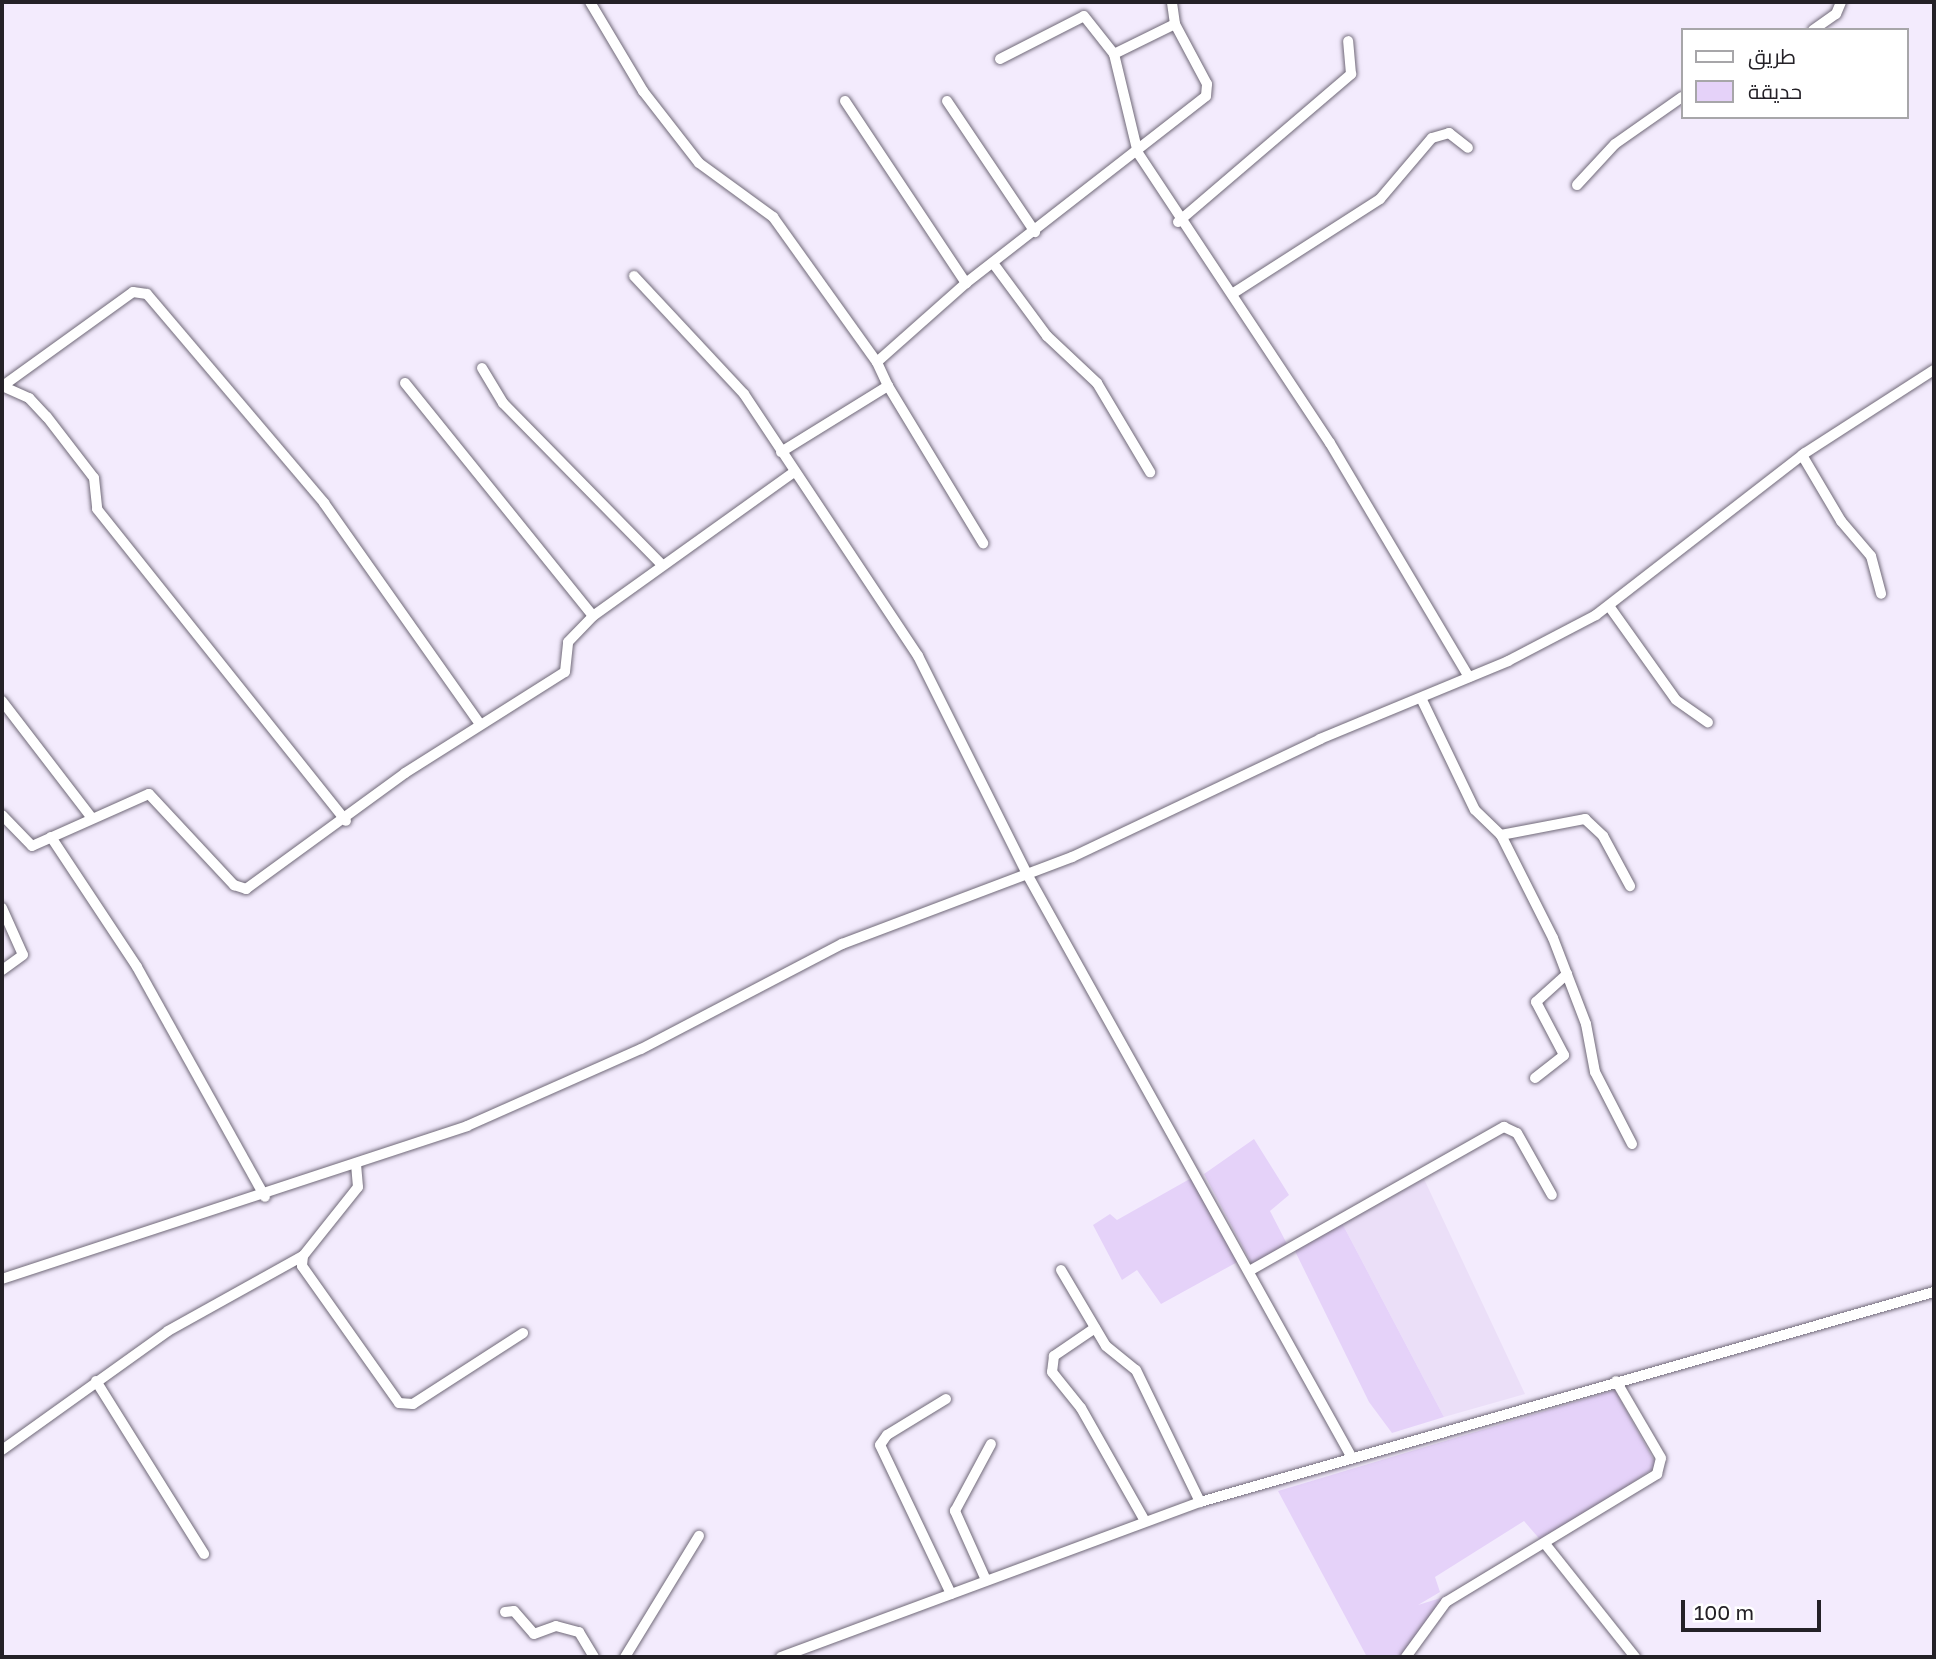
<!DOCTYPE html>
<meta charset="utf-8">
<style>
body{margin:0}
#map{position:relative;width:1936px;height:1659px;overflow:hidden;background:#f3ebfd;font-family:"Golos Text",Cairo,sans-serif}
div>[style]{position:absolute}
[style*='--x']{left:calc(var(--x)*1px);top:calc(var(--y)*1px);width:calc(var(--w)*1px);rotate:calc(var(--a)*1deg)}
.built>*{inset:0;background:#ebdff8}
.green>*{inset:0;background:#e5d2f9}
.roads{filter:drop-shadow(0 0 2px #706978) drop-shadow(0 0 2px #706978)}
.minor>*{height:10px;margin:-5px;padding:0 5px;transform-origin:5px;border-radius:5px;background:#fff}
span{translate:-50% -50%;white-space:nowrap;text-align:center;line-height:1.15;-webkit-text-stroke:7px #fff;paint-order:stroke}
.frame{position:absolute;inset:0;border:4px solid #242127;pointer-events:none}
.legend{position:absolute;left:1681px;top:28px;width:228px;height:91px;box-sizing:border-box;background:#fff;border:2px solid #a7a6a9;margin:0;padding:9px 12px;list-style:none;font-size:21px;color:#242127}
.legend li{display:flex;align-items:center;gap:14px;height:35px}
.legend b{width:35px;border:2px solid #a7a6a9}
.scale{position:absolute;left:1681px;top:1600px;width:140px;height:32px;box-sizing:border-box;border:4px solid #242127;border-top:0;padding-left:9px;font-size:21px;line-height:24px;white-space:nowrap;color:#242127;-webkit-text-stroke:5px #fff;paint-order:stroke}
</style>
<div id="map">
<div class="built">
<i style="clip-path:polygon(1424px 1179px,1525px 1394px,1444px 1417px,1342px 1223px)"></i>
</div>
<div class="green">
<i style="clip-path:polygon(1254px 1139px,1289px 1195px,1270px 1211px,1287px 1244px,1253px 1266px,1204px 1174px)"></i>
<i style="clip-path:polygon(1195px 1176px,1241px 1260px,1161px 1304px,1137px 1270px,1122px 1280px,1093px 1225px,1110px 1214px,1117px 1220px)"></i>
<i style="clip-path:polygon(1342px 1223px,1444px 1417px,1392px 1433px,1369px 1402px,1294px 1249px)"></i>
<i style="clip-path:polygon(1615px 1390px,1657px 1466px,1543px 1543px,1524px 1521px,1435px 1577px,1440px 1592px,1418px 1605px,1444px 1597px,1401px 1657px,1367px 1657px,1278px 1491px)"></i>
</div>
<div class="roads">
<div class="minor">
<i style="--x:590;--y:2;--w:104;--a:59.2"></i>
<i style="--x:643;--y:91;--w:91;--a:52.1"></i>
<i style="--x:699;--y:163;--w:92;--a:36.1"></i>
<i style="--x:773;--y:217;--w:178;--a:54.4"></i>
<i style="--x:1175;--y:24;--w:68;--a:153.8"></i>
<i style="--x:1114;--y:54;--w:102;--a:76.4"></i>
<i style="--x:1138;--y:153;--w:348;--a:56.5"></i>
<i style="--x:1330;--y:443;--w:272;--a:59.3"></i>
<i style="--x:1813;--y:30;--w:28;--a:-35"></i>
<i style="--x:1836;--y:14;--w:13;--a:-67"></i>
<i style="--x:1000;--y:59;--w:94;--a:-27.1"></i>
<i style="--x:1084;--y:16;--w:48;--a:51.7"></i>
<i style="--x:845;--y:101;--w:219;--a:56.4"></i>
<i style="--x:947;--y:101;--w:158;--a:56.1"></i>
<i style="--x:1577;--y:185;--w:56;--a:-47.2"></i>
<i style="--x:1615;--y:144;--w:82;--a:-35"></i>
<i style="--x:1178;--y:222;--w:228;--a:-40.5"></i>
<i style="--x:1351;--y:74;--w:33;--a:-95"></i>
<i style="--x:993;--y:263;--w:91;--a:53.5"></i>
<i style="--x:1047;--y:336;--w:69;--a:43.2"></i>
<i style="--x:1097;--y:383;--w:104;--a:59.2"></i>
<i style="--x:634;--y:276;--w:161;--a:47"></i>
<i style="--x:744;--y:394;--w:315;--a:56.4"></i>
<i style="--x:918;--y:656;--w:244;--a:63.4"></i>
<i style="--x:1027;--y:874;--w:666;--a:60.9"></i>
<i style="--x:1232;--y:294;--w:176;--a:-32.7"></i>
<i style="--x:1380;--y:199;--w:80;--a:-49.6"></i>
<i style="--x:1432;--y:138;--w:18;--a:-16"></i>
<i style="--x:1449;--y:133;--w:24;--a:38"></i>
<i style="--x:482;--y:368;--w:41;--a:59"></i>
<i style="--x:503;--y:403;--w:226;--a:45.5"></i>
<i style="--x:405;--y:383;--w:299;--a:51.1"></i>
<i style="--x:4;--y:385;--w:159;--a:-35.8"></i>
<i style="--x:133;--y:292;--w:14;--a:8"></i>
<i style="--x:147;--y:294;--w:274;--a:49.7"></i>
<i style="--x:324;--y:503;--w:271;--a:54.8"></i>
<i style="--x:2;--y:386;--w:30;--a:24"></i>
<i style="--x:29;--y:398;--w:26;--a:47"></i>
<i style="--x:47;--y:417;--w:77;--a:52.4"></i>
<i style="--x:94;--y:478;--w:31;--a:84"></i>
<i style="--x:97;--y:509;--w:399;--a:51.4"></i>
<i style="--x:888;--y:386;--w:184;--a:58.8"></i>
<i style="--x:781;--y:452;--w:126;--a:-31.7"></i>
<i style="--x:888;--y:386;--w:26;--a:-115"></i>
<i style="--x:877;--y:362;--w:119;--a:-41.6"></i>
<i style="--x:966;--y:283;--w:304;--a:-37.9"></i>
<i style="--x:1206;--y:96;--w:12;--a:-85"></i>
<i style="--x:1207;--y:84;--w:68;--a:-118.1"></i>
<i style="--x:1175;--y:24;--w:22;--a:-98"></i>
<i style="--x:1802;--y:455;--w:77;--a:59.4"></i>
<i style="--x:1841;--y:521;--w:46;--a:49.4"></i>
<i style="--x:1871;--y:556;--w:39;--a:75"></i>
<i style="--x:1609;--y:606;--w:115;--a:54.5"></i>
<i style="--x:1676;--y:700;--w:39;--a:35"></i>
<i style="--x:1421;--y:698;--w:124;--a:64.3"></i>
<i style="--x:1475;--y:810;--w:36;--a:44"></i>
<i style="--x:1501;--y:835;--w:115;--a:63.2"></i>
<i style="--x:1553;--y:938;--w:92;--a:69"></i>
<i style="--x:1586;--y:1024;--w:49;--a:79.4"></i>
<i style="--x:1595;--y:1072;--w:81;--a:62.8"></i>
<i style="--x:2;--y:701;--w:146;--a:52.5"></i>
<i style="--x:2;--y:815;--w:43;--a:45.9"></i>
<i style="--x:32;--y:846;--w:128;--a:-24"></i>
<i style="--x:149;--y:794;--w:125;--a:47"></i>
<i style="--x:234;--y:885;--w:13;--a:18"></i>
<i style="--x:246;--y:889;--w:197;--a:-36.1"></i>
<i style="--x:405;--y:773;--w:189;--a:-32.3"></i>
<i style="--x:565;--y:672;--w:30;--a:-84"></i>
<i style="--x:568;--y:642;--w:36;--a:-46"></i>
<i style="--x:593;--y:616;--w:247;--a:-35.6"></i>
<i style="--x:1501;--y:835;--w:86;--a:-10.8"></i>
<i style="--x:1585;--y:819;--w:25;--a:43"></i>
<i style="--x:1603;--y:836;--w:57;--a:61.6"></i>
<i style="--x:51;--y:837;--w:156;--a:56.5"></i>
<i style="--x:137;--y:967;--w:263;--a:60.9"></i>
<i style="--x:2;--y:908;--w:51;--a:65.9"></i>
<i style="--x:23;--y:955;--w:26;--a:144"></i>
<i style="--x:1535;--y:1078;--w:37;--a:-38"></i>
<i style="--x:1564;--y:1055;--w:60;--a:-117.8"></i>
<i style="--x:1536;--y:1002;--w:42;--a:-42.1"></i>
<i style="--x:303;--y:1256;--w:10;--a:96"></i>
<i style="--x:302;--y:1266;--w:168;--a:54.7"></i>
<i style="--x:399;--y:1403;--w:14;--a:4"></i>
<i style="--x:413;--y:1404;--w:131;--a:-32.8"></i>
<i style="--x:1061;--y:1270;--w:88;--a:59.4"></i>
<i style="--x:1106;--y:1346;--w:38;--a:39"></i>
<i style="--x:1136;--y:1370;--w:147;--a:64.1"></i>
<i style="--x:1251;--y:1270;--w:291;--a:-29.5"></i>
<i style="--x:1504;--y:1127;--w:14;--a:25"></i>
<i style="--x:1517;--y:1133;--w:71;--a:60.6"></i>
<i style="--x:2;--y:1279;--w:490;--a:-18.2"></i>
<i style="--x:467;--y:1126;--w:190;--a:-23.9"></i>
<i style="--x:641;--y:1049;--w:227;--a:-27.6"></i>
<i style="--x:842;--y:944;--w:246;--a:-20.7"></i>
<i style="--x:1072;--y:857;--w:275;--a:-25.4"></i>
<i style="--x:1320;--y:739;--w:204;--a:-22.5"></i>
<i style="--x:1508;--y:661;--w:99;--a:-27.6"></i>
<i style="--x:1596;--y:615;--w:264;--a:-37.8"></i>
<i style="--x:1805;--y:453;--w:153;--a:-32.8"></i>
<i style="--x:1095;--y:1328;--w:50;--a:145.7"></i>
<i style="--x:1054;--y:1356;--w:16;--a:97"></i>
<i style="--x:1052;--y:1372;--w:46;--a:51.1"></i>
<i style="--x:1081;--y:1408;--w:130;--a:60.5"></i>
<i style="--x:96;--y:1381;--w:204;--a:58"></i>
<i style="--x:946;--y:1399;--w:69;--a:148.6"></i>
<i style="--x:887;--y:1435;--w:12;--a:125"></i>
<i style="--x:880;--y:1445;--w:165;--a:64.5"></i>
<i style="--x:2;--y:1450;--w:204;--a:-35.6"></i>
<i style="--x:168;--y:1331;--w:154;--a:-29.1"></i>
<i style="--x:303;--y:1256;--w:88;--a:-51.4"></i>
<i style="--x:358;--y:1187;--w:21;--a:-95"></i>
<i style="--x:1546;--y:1545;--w:143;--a:51.5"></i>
<i style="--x:986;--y:1580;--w:76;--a:-114.2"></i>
<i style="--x:955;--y:1511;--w:76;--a:-61.8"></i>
<i style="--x:505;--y:1612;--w:9;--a:-6"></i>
<i style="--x:514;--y:1611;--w:30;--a:49"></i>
<i style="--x:534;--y:1634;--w:23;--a:-20"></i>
<i style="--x:556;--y:1626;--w:24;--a:15"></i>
<i style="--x:579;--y:1632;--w:29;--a:59"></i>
<i style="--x:625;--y:1657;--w:142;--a:-58.6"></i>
<i style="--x:781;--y:1657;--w:447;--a:-20.3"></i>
<i style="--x:1200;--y:1502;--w:763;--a:-15.97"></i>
<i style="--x:1406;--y:1657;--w:68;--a:-54"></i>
<i style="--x:1446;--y:1602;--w:247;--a:-31.2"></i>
<i style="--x:1657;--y:1474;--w:16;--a:-76"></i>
<i style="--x:1661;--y:1458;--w:89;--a:-120.3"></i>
</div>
</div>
<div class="frame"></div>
<ul class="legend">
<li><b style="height:9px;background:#fff"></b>طريق</li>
<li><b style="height:19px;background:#e5d2f9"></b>حديقة</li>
</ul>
<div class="scale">100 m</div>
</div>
